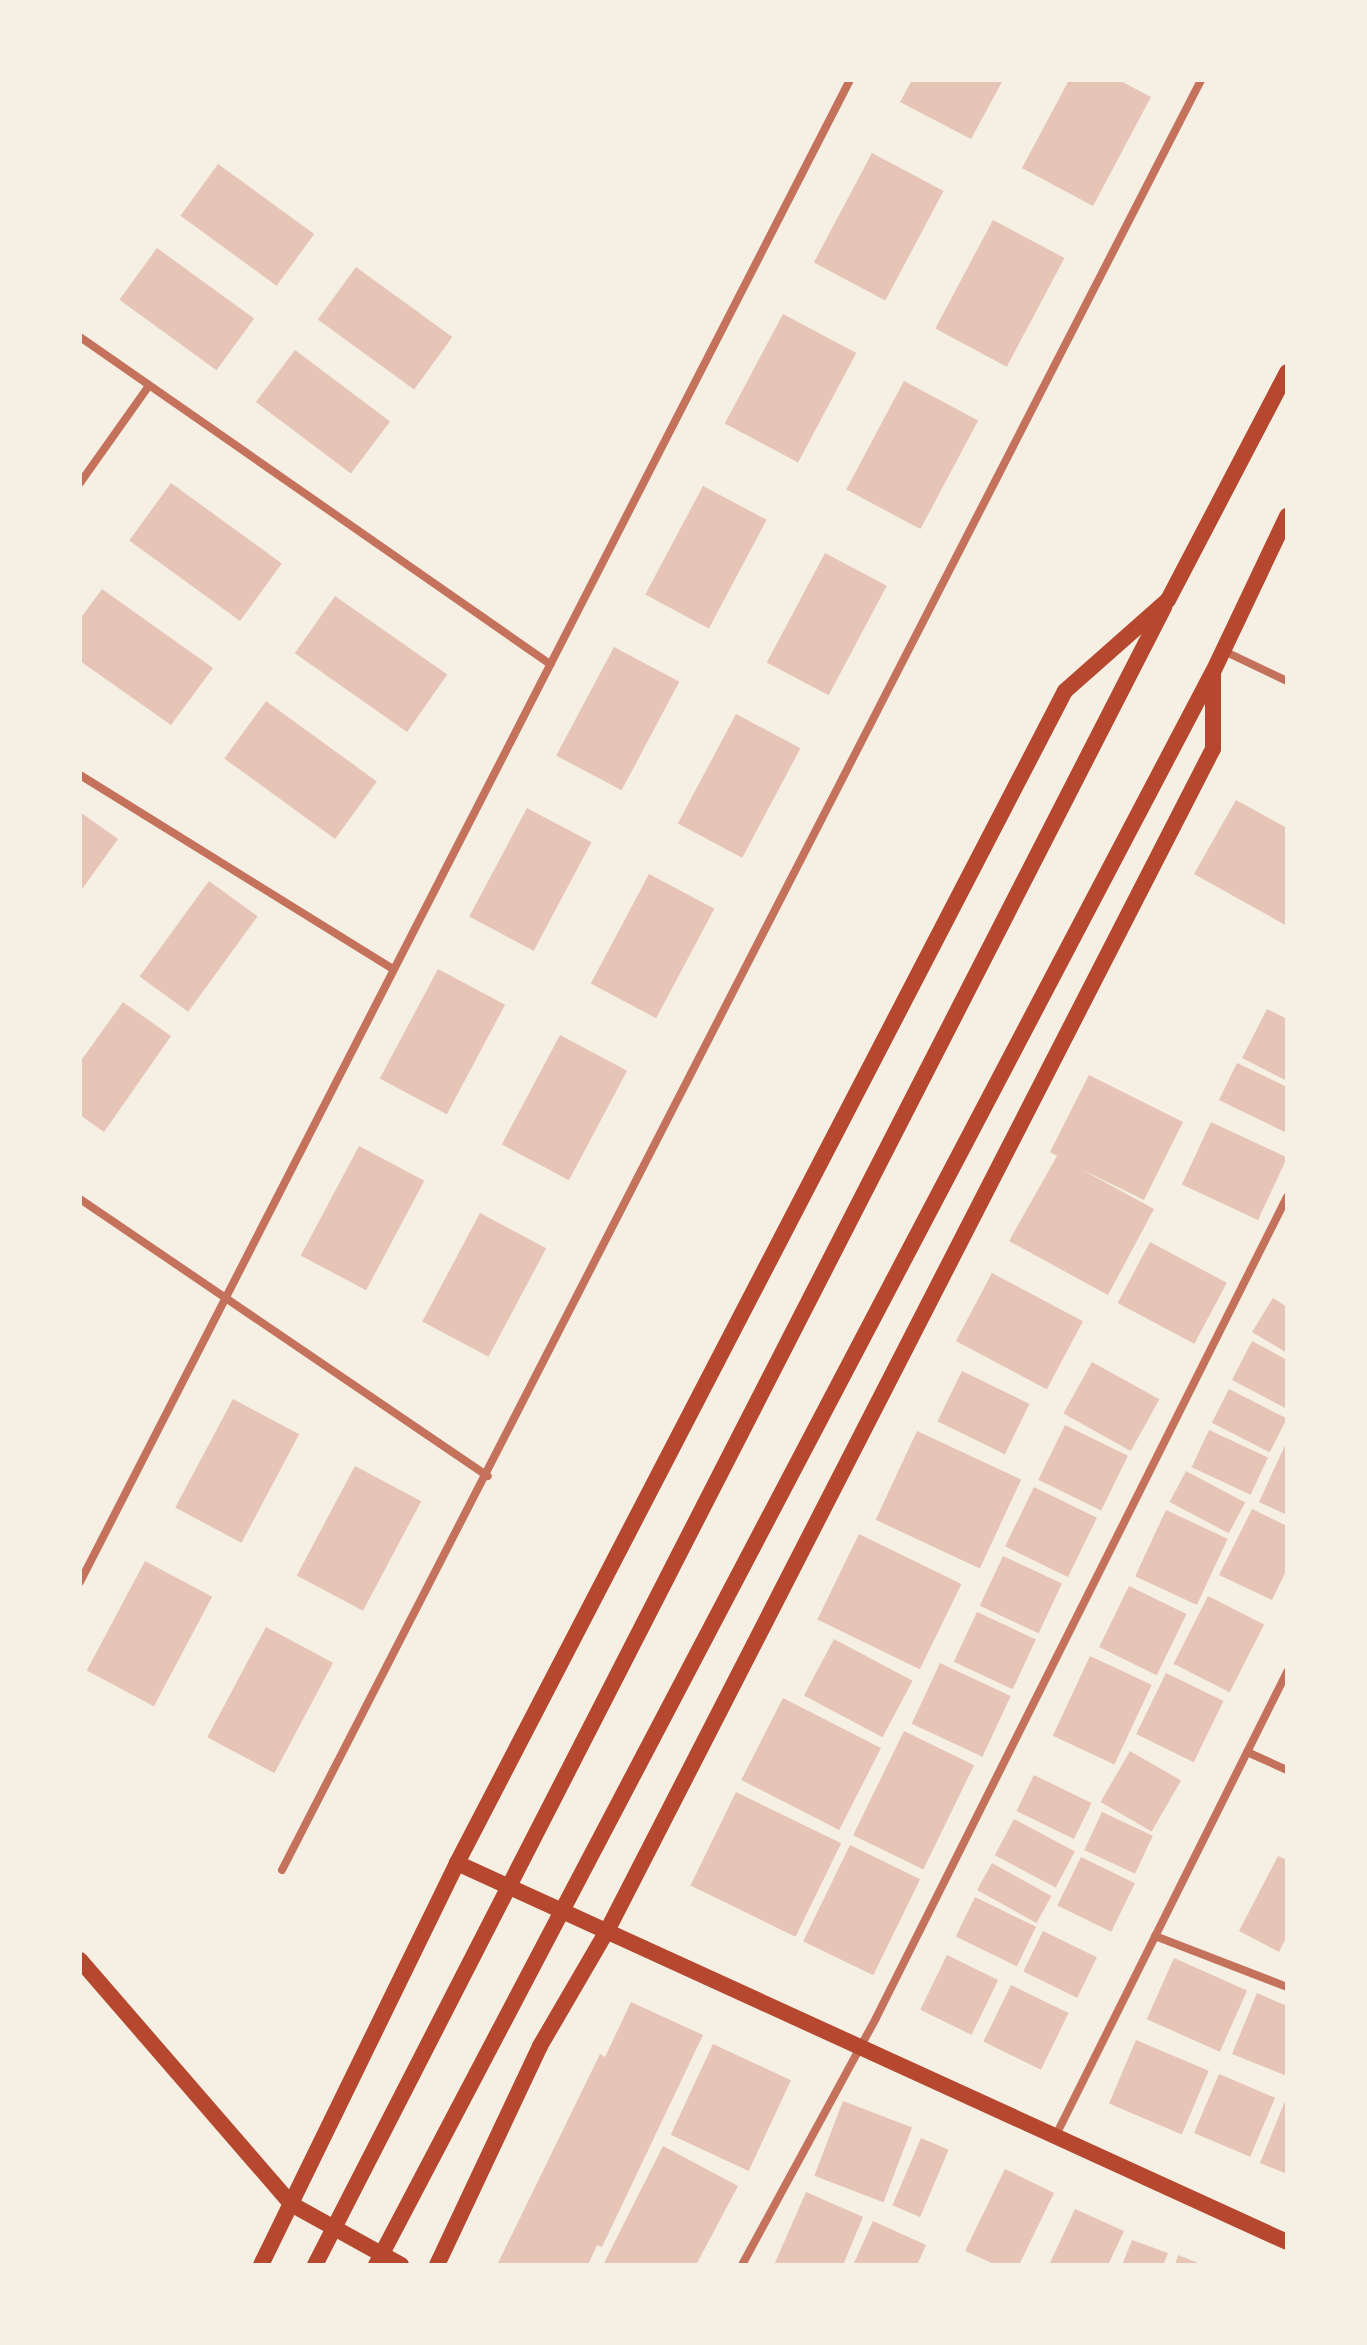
<!DOCTYPE html>
<style>
body{margin:0}
#map{position:relative;width:1367px;height:2345px;overflow:hidden;background:#f6efe4;font-family:"Sofia Sans Condensed",sans-serif}
div>[style]{position:absolute}
[style*='--x']{left:calc(var(--x)*1px);top:calc(var(--y)*1px);width:calc(var(--w)*1px);rotate:calc(var(--a)*1deg)}
.building>*{inset:0;background:#e6c5b7;transform-origin:0 0}
.minor>*{height:8px;margin:-4px;padding:0 4px;transform-origin:4px;border-radius:4px;background:#c5725c}
.secondary>*{height:16px;margin:-8px;padding:0 8px;transform-origin:8px;border-radius:8px;background:#b5482f}
span{translate:-50% -50%;white-space:nowrap;text-align:center;line-height:1.15;-webkit-text-stroke:6px #f6efe4;paint-order:stroke}
.frame{position:absolute;inset:0;border:82px solid #f6efe4;pointer-events:none}
</style>
<div id="map">
<div class="building">
<i style="clip-path:polygon(912px 80px,1003px 80px,971px 139px,900px 102px)"></i>
<i style="clip-path:polygon(1069px 80px,1119px 80px,1151px 97px,1093px 206px,1022px 168px)"></i>
<i style="left:872px;top:153px;width:81px;height:124px;rotate:28deg"></i>
<i style="left:218px;top:164px;width:119px;height:64px;rotate:36deg"></i>
<i style="left:993px;top:220px;width:81px;height:123px;rotate:28deg"></i>
<i style="left:157px;top:248px;width:120px;height:64px;rotate:36deg"></i>
<i style="left:356px;top:267px;width:119px;height:65px;rotate:36deg"></i>
<i style="left:783px;top:314px;width:83px;height:124px;rotate:28deg"></i>
<i style="left:295px;top:350px;width:119px;height:65px;rotate:37deg"></i>
<i style="left:904px;top:381px;width:84px;height:123px;rotate:28deg"></i>
<i style="left:171px;top:483px;width:137px;height:71px;rotate:36deg"></i>
<i style="left:703px;top:486px;width:72px;height:123px;rotate:28deg"></i>
<i style="left:825px;top:553px;width:70px;height:124px;rotate:28deg"></i>
<i style="clip-path:polygon(102px 589px,213px 668px,171px 725px,80px 661px,80px 619px)"></i>
<i style="left:335px;top:596px;width:137px;height:70px;rotate:35deg"></i>
<i style="left:614px;top:647px;width:74px;height:123px;rotate:28deg"></i>
<i style="left:266px;top:701px;width:137px;height:71px;rotate:36deg"></i>
<i style="left:736px;top:714px;width:73px;height:124px;rotate:28deg"></i>
<i style="clip-path:polygon(1236px 800px,1287px 828px,1287px 926px,1194px 874px)"></i>
<i style="left:527px;top:808px;width:73px;height:123px;rotate:28deg"></i>
<i style="clip-path:polygon(80px 812px,118px 839px,80px 892px)"></i>
<i style="left:649px;top:874px;width:74px;height:124px;rotate:28deg"></i>
<i style="left:209px;top:881px;width:60px;height:118px;rotate:36deg"></i>
<i style="left:438px;top:969px;width:76px;height:124px;rotate:28deg"></i>
<i style="clip-path:polygon(123px 1002px,171px 1036px,104px 1132px,80px 1115px,80px 1062px)"></i>
<i style="clip-path:polygon(1267px 1009px,1287px 1019px,1287px 1081px,1242px 1058px)"></i>
<i style="left:560px;top:1035px;width:76px;height:124px;rotate:28deg"></i>
<i style="clip-path:polygon(1237px 1063px,1287px 1087px,1287px 1133px,1219px 1100px)"></i>
<i style="clip-path:polygon(1089px 1075px,1183px 1122px,1144px 1200px,1079px 1168px,1154px 1209px,1108px 1295px,1009px 1241px,1057px 1156px,1050px 1152px)"></i>
<i style="left:1211px;top:1122px;width:84px;height:69px;rotate:25deg"></i>
<i style="left:359px;top:1146px;width:74px;height:124px;rotate:28deg"></i>
<i style="left:480px;top:1213px;width:75px;height:123px;rotate:28deg"></i>
<i style="left:1150px;top:1242px;width:87px;height:69px;rotate:28deg"></i>
<i style="left:992px;top:1273px;width:103px;height:77px;rotate:28deg"></i>
<i style="clip-path:polygon(1273px 1298px,1287px 1307px,1287px 1353px,1252px 1332px)"></i>
<i style="clip-path:polygon(1252px 1341px,1287px 1360px,1287px 1409px,1232px 1380px)"></i>
<i style="left:1092px;top:1362px;width:77px;height:59px;rotate:29deg"></i>
<i style="left:962px;top:1371px;width:75px;height:56px;rotate:26deg"></i>
<i style="left:1229px;top:1389px;width:65px;height:38px;rotate:27deg"></i>
<i style="left:233px;top:1399px;width:75px;height:123px;rotate:28deg"></i>
<i style="left:1065px;top:1425px;width:70px;height:61px;rotate:26deg"></i>
<i style="left:1209px;top:1430px;width:65px;height:41px;rotate:25deg"></i>
<i style="left:917px;top:1431px;width:115px;height:98px;rotate:25deg"></i>
<i style="clip-path:polygon(1287px 1441px,1287px 1515px,1259px 1502px)"></i>
<i style="left:355px;top:1466px;width:75px;height:124px;rotate:28deg"></i>
<i style="left:1186px;top:1471px;width:67px;height:35px;rotate:28deg"></i>
<i style="left:1034px;top:1487px;width:70px;height:66px;rotate:26deg"></i>
<i style="clip-path:polygon(1252px 1509px,1287px 1526px,1287px 1569px,1272px 1600px,1219px 1575px)"></i>
<i style="left:1166px;top:1510px;width:68px;height:73px;rotate:25deg"></i>
<i style="left:859px;top:1534px;width:114px;height:95px;rotate:26deg"></i>
<i style="left:1003px;top:1556px;width:65px;height:55px;rotate:25deg"></i>
<i style="left:145px;top:1561px;width:76px;height:124px;rotate:28deg"></i>
<i style="left:1129px;top:1586px;width:64px;height:68px;rotate:26deg"></i>
<i style="left:1208px;top:1596px;width:63px;height:76px;rotate:27deg"></i>
<i style="left:977px;top:1612px;width:65px;height:55px;rotate:25deg"></i>
<i style="left:266px;top:1627px;width:76px;height:125px;rotate:28deg"></i>
<i style="left:834px;top:1639px;width:89px;height:64px;rotate:28deg"></i>
<i style="left:1090px;top:1656px;width:68px;height:88px;rotate:25deg"></i>
<i style="left:940px;top:1663px;width:78px;height:67px;rotate:25deg"></i>
<i style="left:1166px;top:1673px;width:64px;height:68px;rotate:26deg"></i>
<i style="left:783px;top:1698px;width:110px;height:92px;rotate:27deg"></i>
<i style="left:904px;top:1731px;width:78px;height:116px;rotate:26deg"></i>
<i style="left:1130px;top:1751px;width:59px;height:59px;rotate:30deg"></i>
<i style="left:1034px;top:1775px;width:64px;height:40px;rotate:26deg"></i>
<i style="left:736px;top:1792px;width:117px;height:104px;rotate:26deg"></i>
<i style="left:1102px;top:1812px;width:56px;height:42px;rotate:25deg"></i>
<i style="left:1014px;top:1819px;width:69px;height:41px;rotate:28deg"></i>
<i style="left:850px;top:1845px;width:78px;height:107px;rotate:26deg"></i>
<i style="clip-path:polygon(1278px 1856px,1287px 1860px,1287px 1936px,1279px 1952px,1239px 1931px)"></i>
<i style="left:1081px;top:1857px;width:60px;height:54px;rotate:26deg"></i>
<i style="left:992px;top:1863px;width:68px;height:31px;rotate:29deg"></i>
<i style="left:975px;top:1897px;width:68px;height:44px;rotate:26deg"></i>
<i style="left:1043px;top:1931px;width:60px;height:45px;rotate:26deg"></i>
<i style="left:947px;top:1955px;width:57px;height:61px;rotate:26deg"></i>
<i style="left:1174px;top:1958px;width:80px;height:67px;rotate:24deg"></i>
<i style="left:1011px;top:1985px;width:64px;height:63px;rotate:26deg"></i>
<i style="clip-path:polygon(1257px 1993px,1287px 2006px,1287px 2076px,1232px 2054px)"></i>
<i style="clip-path:polygon(631px 2002px,703px 2035px,602px 2247px,597px 2245px,588px 2265px,497px 2265px,600px 2054px,605px 2057px)"></i>
<i style="left:1136px;top:2040px;width:79px;height:69px;rotate:23deg"></i>
<i style="left:713px;top:2044px;width:86px;height:100px;rotate:25deg"></i>
<i style="left:1219px;top:2074px;width:61px;height:64px;rotate:23deg"></i>
<i style="clip-path:polygon(1287px 2096px,1287px 2174px,1260px 2163px)"></i>
<i style="left:843px;top:2101px;width:74px;height:80px;rotate:21deg"></i>
<i style="left:921px;top:2138px;width:30px;height:73px;rotate:23deg"></i>
<i style="clip-path:polygon(663px 2146px,738px 2186px,696px 2265px,603px 2265px)"></i>
<i style="clip-path:polygon(1005px 2169px,1054px 2193px,1019px 2265px,996px 2265px,965px 2251px)"></i>
<i style="clip-path:polygon(806px 2192px,863px 2217px,843px 2265px,774px 2265px)"></i>
<i style="clip-path:polygon(1075px 2209px,1124px 2231px,1108px 2265px,1049px 2265px)"></i>
<i style="clip-path:polygon(873px 2221px,926px 2245px,917px 2265px,853px 2265px)"></i>
<i style="clip-path:polygon(1132px 2240px,1168px 2253px,1163px 2265px,1122px 2265px)"></i>
<i style="clip-path:polygon(1178px 2255px,1203px 2265px,1175px 2265px)"></i>
</div>
<div class="minor">
<i style="--x:80;--y:337;--w:573;--a:34.83"></i>
<i style="--x:80;--y:483;--w:118;--a:-54.7"></i>
<i style="--x:1224;--y:651;--w:70;--a:25.5"></i>
<i style="--x:80;--y:775;--w:368;--a:31.8"></i>
<i style="--x:80;--y:1199;--w:493;--a:34.2"></i>
<i style="--x:80;--y:1582;--w:1688;--a:-62.86"></i>
<i style="--x:1247;--y:1752;--w:44;--a:24.2"></i>
<i style="--x:282;--y:1870;--w:2012;--a:-62.82"></i>
<i style="--x:1155;--y:1936;--w:142;--a:21.1"></i>
<i style="--x:1055;--y:2137;--w:520;--a:-63.48"></i>
<i style="--x:742;--y:2265;--w:281;--a:-61.5"></i>
<i style="--x:876;--y:2018;--w:918;--a:-63.41"></i>
</div>
<div class="secondary">
<i style="--x:457;--y:1863;--w:912;--a:24.54"></i>
<i style="--x:80;--y:1960;--w:323;--a:49.1"></i>
<i style="--x:291;--y:2204;--w:126;--a:29"></i>
<i style="--x:261;--y:2265;--w:447;--a:-64"></i>
<i style="--x:457;--y:1863;--w:1320;--a:-62.58"></i>
<i style="--x:1065;--y:691;--w:137;--a:-41.5"></i>
<i style="--x:1168;--y:600;--w:257;--a:-62.4"></i>
<i style="--x:315;--y:2265;--w:1863;--a:-62.88"></i>
<i style="--x:376;--y:2265;--w:1798;--a:-62.29"></i>
<i style="--x:437;--y:2265;--w:242;--a:-64.8"></i>
<i style="--x:540;--y:2046;--w:133;--a:-59.8"></i>
<i style="--x:607;--y:1931;--w:1328;--a:-62.86"></i>
<i style="--x:1213;--y:749;--w:77;--a:-90"></i>
<i style="--x:1213;--y:672;--w:173;--a:-64.6"></i>
</div>
<div class="frame"></div>
</div>
